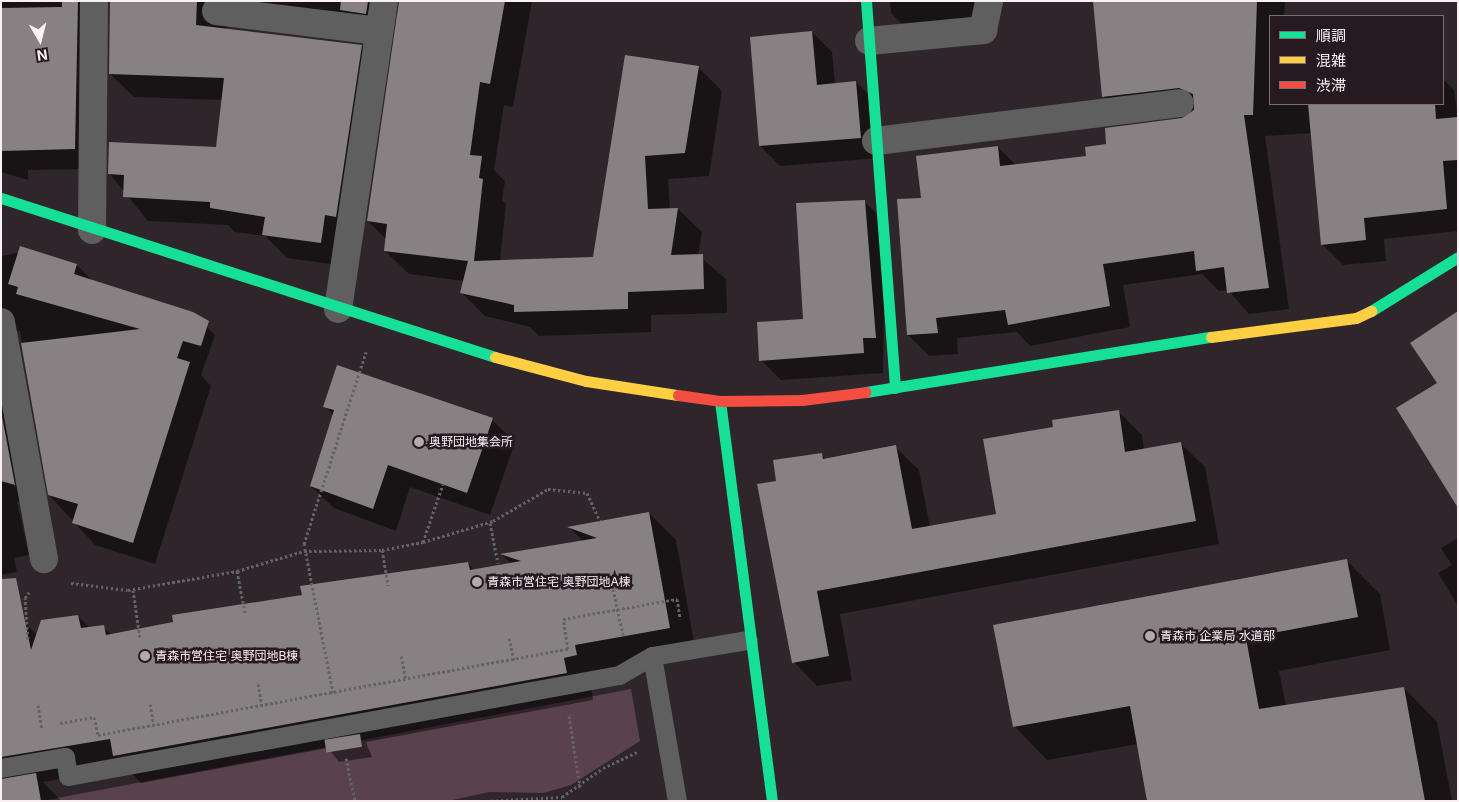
<!DOCTYPE html>
<meta charset="utf-8">
<style>
body{margin:0}
#map{position:relative;width:1459px;height:802px;overflow:hidden;background:#2e262a;font-family:Inter,"Noto Sans JP",sans-serif}
div>[style]{position:absolute}
[style*='--x']{left:calc(var(--x)*1px);top:calc(var(--y)*1px);width:calc(var(--w)*1px);rotate:calc(var(--a)*1deg)}
.green>*{inset:0;background:#59424d}
.shadow>*{inset:0;background:#0007}
.building>*{inset:0;background:#888184;transform-origin:0 0}
.path>*{height:3px;margin-top:-1.5px;transform-origin:0;background:repeating-linear-gradient(90deg,#656264 0 2.5px,transparent 0 5px)}
.lane>*{height:19px;margin:-9.5px;padding:0 9.5px;transform-origin:9.5px;border-radius:9.5px;background:#5f5f60}
.street>*{height:28px;margin:-14px;padding:0 14px;transform-origin:14px;border-radius:14px;background:#5f5f60}
.fast>*{height:11px;margin:-5.5px;padding:0 5.5px;transform-origin:5.5px;border-radius:5.5px;background:#16e098}
.slow>*{height:11px;margin:-5.5px;padding:0 5.5px;transform-origin:5.5px;border-radius:5.5px;background:#ffcf43}
.jam>*{height:11px;margin:-5.5px;padding:0 5.5px;transform-origin:5.5px;border-radius:5.5px;background:#f24e42}
.dots>*{width:14px;height:14px;translate:-50% -50%;box-sizing:border-box;border:2px solid #271920;border-radius:50%}
span{translate:-50% -50%;white-space:nowrap;text-align:center;line-height:1.15;-webkit-text-stroke:5px #271920;paint-order:stroke}
.poi-label{font-size:12px;color:#fbf1f5}
.left{translate:0 -50%;text-align:left}
.frame{position:absolute;inset:0;border:2px solid #fbf1f5;pointer-events:none}
.legend{position:absolute;left:1269px;top:15px;width:175px;height:90px;box-sizing:border-box;background:#271920;border:1px solid #7c6f75;margin:0;padding:6px 9px;list-style:none;font-size:15px;color:#fbf1f5}
.legend li{display:flex;align-items:center;gap:10px;height:25px}
.legend b{width:25px;border:1px solid #7c6f75}
.north{position:absolute;left:15px;top:15px;width:50px;height:50px;-webkit-text-stroke:4px #271920;paint-order:stroke;rotate:172deg;font-size:14px;font-weight:700;line-height:20px;text-align:center;color:#fbf1f5}
.north::after{content:'';display:block;margin:auto;width:18px;height:22px;background:#fbf1f5;clip-path:polygon(50% 0,100% 100%,50% 72%,0 100%)}
</style>
<div id="map">
<div class="green">
<i style="clip-path:polygon(631px 689px,640px 741px,571px 785px,543px 793px,489px 792px,448px 801px,47px 800px)"></i>
</div>
<div class="shadow">
<i style="clip-path:polygon(1px 1px,83px 1px,94px 169px,28px 170px,28px 180px,1px 172px)"></i>
<i style="clip-path:polygon(110px 1px,532px 1px,513px 107px,504px 105px,494px 170px,505px 181px,502px 200px,506px 204px,500px 261px,594px 258px,626px 56px,698px 67px,722px 91px,709px 176px,668px 179px,670px 209px,678px 209px,702px 232px,698px 255px,726px 279px,727px 313px,651px 315px,651px 332px,539px 336px,530px 327px,485px 316px,461px 292px,464px 281px,409px 274px,385px 251px,386px 239px,368px 221px,399px 14px,233px 20px,226px 29px,361px 46px,385px 70px,345px 266px,287px 258px,265px 236px,235px 232px,228px 225px,148px 221px,109px 173px,217px 149px,223px 100px,134px 97px,110px 74px)"></i>
<i style="clip-path:polygon(890px 1px,982px 1px,984px 27px,911px 33px,891px 13px)"></i>
<i style="clip-path:polygon(1094px 1px,1285px 1px,1284px 16px,1270px 16px,1270px 104px,1443px 104px,1443px 79px,1454px 90px,1458px 118px,1458px 231px,1384px 239px,1386px 261px,1343px 265px,1322px 244px,1312px 133px,1265px 136px,1289px 309px,1249px 314px,1228px 290px,1219px 291px,1202px 274px,1123px 285px,1130px 327px,1030px 346px,1017px 332px,957px 338px,958px 354px,929px 356px,908px 335px,923px 199px,998px 147px,1016px 165px,1087px 157px,1108px 145px,1183px 120px,1197px 109px,1124px 118px,1103px 96px)"></i>
<i style="clip-path:polygon(812px 32px,832px 52px,835px 84px,856px 82px,876px 102px,880px 158px,780px 166px,760px 146px)"></i>
<i style="clip-path:polygon(865px 202px,885px 222px,883px 373px,781px 380px,761px 360px,804px 320px)"></i>
<i style="clip-path:polygon(30px 251px,77px 265px,93px 281px,193px 313px,215px 335px,201px 375px,211px 386px,155px 564px,95px 545px,49px 495px,20px 331px,13px 332px,36px 507px,17px 501px,29px 555px,14px 558px,17px 572px,1px 575px,1px 256px)"></i>
<i style="clip-path:polygon(325px 406px,492px 420px,515px 442px,490px 515px,410px 487px,396px 531px,334px 508px,311px 486px,334px 416px)"></i>
<i style="clip-path:polygon(1118px 411px,1142px 435px,1144px 450px,1181px 444px,1205px 467px,1219px 544px,840px 614px,852px 680px,817px 686px,794px 662px,778px 482px,821px 454px,827px 460px,895px 447px,919px 470px,930px 527px,997px 515px,1055px 428px)"></i>
<i style="clip-path:polygon(649px 513px,676px 540px,696px 654px,601px 671px,591px 684px,593px 700px,366px 742px,372px 757px,339px 762px,328px 748px,141px 783px,126px 768px,43px 782px,61px 801px,1px 801px,1px 627px,25px 623px,37px 635px,78px 616px,90px 628px,103px 627px,112px 635px,468px 563px,475px 571px,512px 564px,502px 555px,583px 541px,570px 528px)"></i>
<i style="clip-path:polygon(1458px 538px,1458px 606px,1438px 573px,1452px 565px,1441px 548px)"></i>
<i style="clip-path:polygon(1346px 560px,1380px 594px,1390px 650px,1279px 671px,1286px 707px,1404px 688px,1437px 722px,1452px 801px,1149px 801px,1138px 744px,1047px 760px,1014px 726px)"></i>
</div>
<div class="building">
<i style="clip-path:polygon(62px 1px,78px 1px,75px 149px,1px 151px,1px 8px,62px 7px)"></i>
<i style="clip-path:polygon(110px 1px,197px 1px,196px 25px,362px 45px,336px 217px,325px 215px,321px 243px,262px 235px,265px 217px,210px 208px,210px 202px,123px 197px,124px 175px,108px 174px,109px 142px,216px 147px,224px 78px,109px 74px)"></i>
<i style="clip-path:polygon(341px 1px,368px 1px,366px 14px,340px 10px)"></i>
<i style="clip-path:polygon(399px 1px,505px 1px,490px 84px,480px 82px,470px 155px,482px 156px,479px 178px,483px 179px,474px 261px,593px 257px,625px 55px,699px 66px,685px 153px,645px 156px,648px 209px,678px 208px,671px 255px,703px 254px,704px 289px,628px 292px,628px 309px,514px 312px,514px 305px,460px 293px,468px 261px,384px 251px,387px 224px,367px 221px)"></i>
<i style="clip-path:polygon(1093px 1px,1257px 1px,1253px 115px,1244px 115px,1269px 288px,1227px 293px,1224px 267px,1196px 271px,1194px 251px,1103px 264px,1110px 306px,1008px 325px,1005px 310px,936px 318px,938px 333px,907px 335px,897px 199px,921px 198px,916px 156px,998px 146px,1000px 166px,1086px 156px,1085px 147px,1106px 144px,1105px 128px,1182px 118px,1194px 110px,1193px 94px,1179px 88px,1102px 97px)"></i>
<i style="clip-path:polygon(812px 31px,817px 85px,856px 81px,861px 138px,759px 146px,750px 37px)"></i>
<i style="clip-path:polygon(1308px 104px,1435px 104px,1436px 119px,1458px 117px,1458px 160px,1443px 161px,1447px 209px,1364px 218px,1366px 240px,1321px 245px)"></i>
<i style="clip-path:polygon(865px 200px,876px 338px,863px 338px,864px 353px,759px 361px,757px 322px,803px 319px,796px 203px)"></i>
<i style="clip-path:polygon(20px 246px,77px 264px,74px 274px,193px 312px,209px 321px,201px 346px,183px 341px,177px 358px,190px 362px,133px 543px,72px 523px,78px 504px,48px 495px,21px 343px,140px 329px,16px 294px,18px 287px,8px 284px)"></i>
<i style="clip-path:polygon(1458px 311px,1458px 508px,1396px 408px,1437px 383px,1410px 343px)"></i>
<i style="clip-path:polygon(337px 365px,493px 418px,467px 493px,388px 465px,373px 509px,310px 486px,334px 410px,323px 407px)"></i>
<i style="clip-path:polygon(1119px 410px,1125px 452px,1181px 442px,1196px 521px,817px 591px,829px 656px,792px 663px,757px 484px,776px 481px,773px 460px,822px 453px,823px 459px,896px 445px,912px 529px,996px 514px,983px 439px,1053px 427px,1052px 420px)"></i>
<i style="clip-path:polygon(1px 411px,15px 485px,1px 481px)"></i>
<i style="clip-path:polygon(649px 512px,670px 628px,575px 645px,577px 655px,564px 658px,567px 673px,113px 756px,110px 739px,1px 757px,1px 579px,16px 578px,31px 650px,41px 620px,78px 615px,81px 628px,104px 625px,106px 635px,173px 622px,172px 615px,302px 595px,300px 586px,468px 562px,470px 570px,521px 561px,500px 554px,597px 538px,567px 527px)"></i>
<i style="clip-path:polygon(1347px 559px,1358px 617px,1246px 638px,1259px 709px,1404px 687px,1425px 801px,1147px 801px,1130px 706px,1013px 727px,993px 625px)"></i>
<i style="left:360px;top:734px;width:13px;height:36px;rotate:81deg"></i>
<i style="clip-path:polygon(36px 773px,41px 801px,1px 801px,1px 779px)"></i>
</div>
<div class="path">
<i style="--x:490;--y:523;--w:41;--a:78.7"></i>
<i style="--x:423;--y:542;--w:61;--a:-71"></i>
<i style="--x:382;--y:550;--w:36;--a:80"></i>
<i style="--x:237;--y:571;--w:42;--a:79"></i>
<i style="--x:71;--y:583;--w:57;--a:7"></i>
<i style="--x:128;--y:590;--w:111;--a:-9.9"></i>
<i style="--x:237;--y:571;--w:70;--a:-16.6"></i>
<i style="--x:304;--y:551;--w:78;--a:-0.7"></i>
<i style="--x:382;--y:550;--w:42;--a:-11"></i>
<i style="--x:423;--y:542;--w:73;--a:-16.7"></i>
<i style="--x:493;--y:521;--w:64;--a:-30.2"></i>
<i style="--x:548;--y:489;--w:39;--a:6"></i>
<i style="--x:587;--y:493;--w:31;--a:65"></i>
<i style="--x:613;--y:589;--w:47;--a:77.7"></i>
<i style="--x:133;--y:590;--w:49;--a:81.7"></i>
<i style="--x:509;--y:638;--w:23;--a:77"></i>
<i style="--x:28;--y:639;--w:41;--a:-94.2"></i>
<i style="--x:25;--y:598;--w:7;--a:-56"></i>
<i style="--x:401;--y:656;--w:24;--a:78"></i>
<i style="--x:258;--y:684;--w:22;--a:80"></i>
<i style="--x:333;--y:693;--w:152;--a:-101"></i>
<i style="--x:304;--y:544;--w:202;--a:-72.1"></i>
<i style="--x:150;--y:704;--w:22;--a:80"></i>
<i style="--x:38;--y:705;--w:24;--a:81"></i>
<i style="--x:569;--y:716;--w:72;--a:81.2"></i>
<i style="--x:60;--y:723;--w:35;--a:-10"></i>
<i style="--x:94;--y:717;--w:18;--a:77"></i>
<i style="--x:98;--y:735;--w:478;--a:-10.4"></i>
<i style="--x:568;--y:649;--w:30;--a:-99"></i>
<i style="--x:563;--y:619;--w:116;--a:-10"></i>
<i style="--x:677;--y:599;--w:20;--a:81"></i>
<i style="--x:346;--y:758;--w:44;--a:78.2"></i>
<i style="--x:486;--y:801;--w:76;--a:-3"></i>
<i style="--x:562;--y:797;--w:50;--a:-35.3"></i>
<i style="--x:603;--y:768;--w:38;--a:-25"></i>
</div>
<div class="lane">
<i style="--x:652;--y:656;--w:147;--a:80.2"></i>
<i style="--x:1;--y:768;--w:65;--a:-9.8"></i>
<i style="--x:65;--y:757;--w:19;--a:81"></i>
<i style="--x:68;--y:776;--w:560;--a:-10.39"></i>
<i style="--x:619;--y:675;--w:38;--a:-30"></i>
<i style="--x:652;--y:656;--w:97;--a:-9.5"></i>
</div>
<div class="street">
<i style="--x:216;--y:11;--w:164;--a:7"></i>
<i style="--x:869;--y:41;--w:115;--a:-5.5"></i>
<i style="--x:983;--y:30;--w:30;--a:-78"></i>
<i style="--x:876;--y:141;--w:306;--a:-7.1"></i>
<i style="--x:92;--y:230;--w:229;--a:-89.5"></i>
<i style="--x:338;--y:309;--w:311;--a:-81.5"></i>
<i style="--x:1;--y:322;--w:241;--a:79.7"></i>
</div>
<div class="fast">
<i style="--x:866;--y:1;--w:388;--a:85.7"></i>
<i style="--x:1;--y:198;--w:519;--a:17.84"></i>
<i style="--x:1371;--y:311;--w:102;--a:-31.8"></i>
<i style="--x:866;--y:392;--w:349;--a:-9.1"></i>
<i style="--x:720;--y:401;--w:403;--a:82.6"></i>
</div>
<div class="slow">
<i style="--x:1211;--y:337;--w:146;--a:-7.5"></i>
<i style="--x:1356;--y:318;--w:17;--a:-25"></i>
<i style="--x:495;--y:357;--w:94;--a:14.8"></i>
<i style="--x:586;--y:381;--w:93;--a:8.7"></i>
</div>
<div class="jam">
<i style="--x:678;--y:395;--w:42;--a:8.1"></i>
<i style="--x:720;--y:401;--w:82;--a:-0.7"></i>
<i style="--x:802;--y:400;--w:64;--a:-7.1"></i>
</div>
<div class="dots">
<i style="left:419px;top:442px;background:#b3aaae"></i>
<i style="left:477px;top:582px;background:#b3aaae"></i>
<i style="left:1150px;top:636px;background:#b3aaae"></i>
<i style="left:145px;top:656px;background:#b3aaae"></i>
</div>
<div class="poi-label">
<span class="left" style="left:429px;top:442px">奥野団地集会所</span>
<span class="left" style="left:487px;top:582px">青森市営住宅 奥野団地A棟</span>
<span class="left" style="left:1160px;top:636px">青森市 企業局 水道部</span>
<span class="left" style="left:155px;top:656px">青森市営住宅 奥野団地B棟</span>
</div>
<div class="frame"></div>
<ul class="legend">
<li><b style="height:6px;background:#16e098"></b>順調</li>
<li><b style="height:6px;background:#ffcf43"></b>混雑</li>
<li><b style="height:6px;background:#f24e42"></b>渋滞</li>
</ul>
<div class="north">N</div>
</div>
